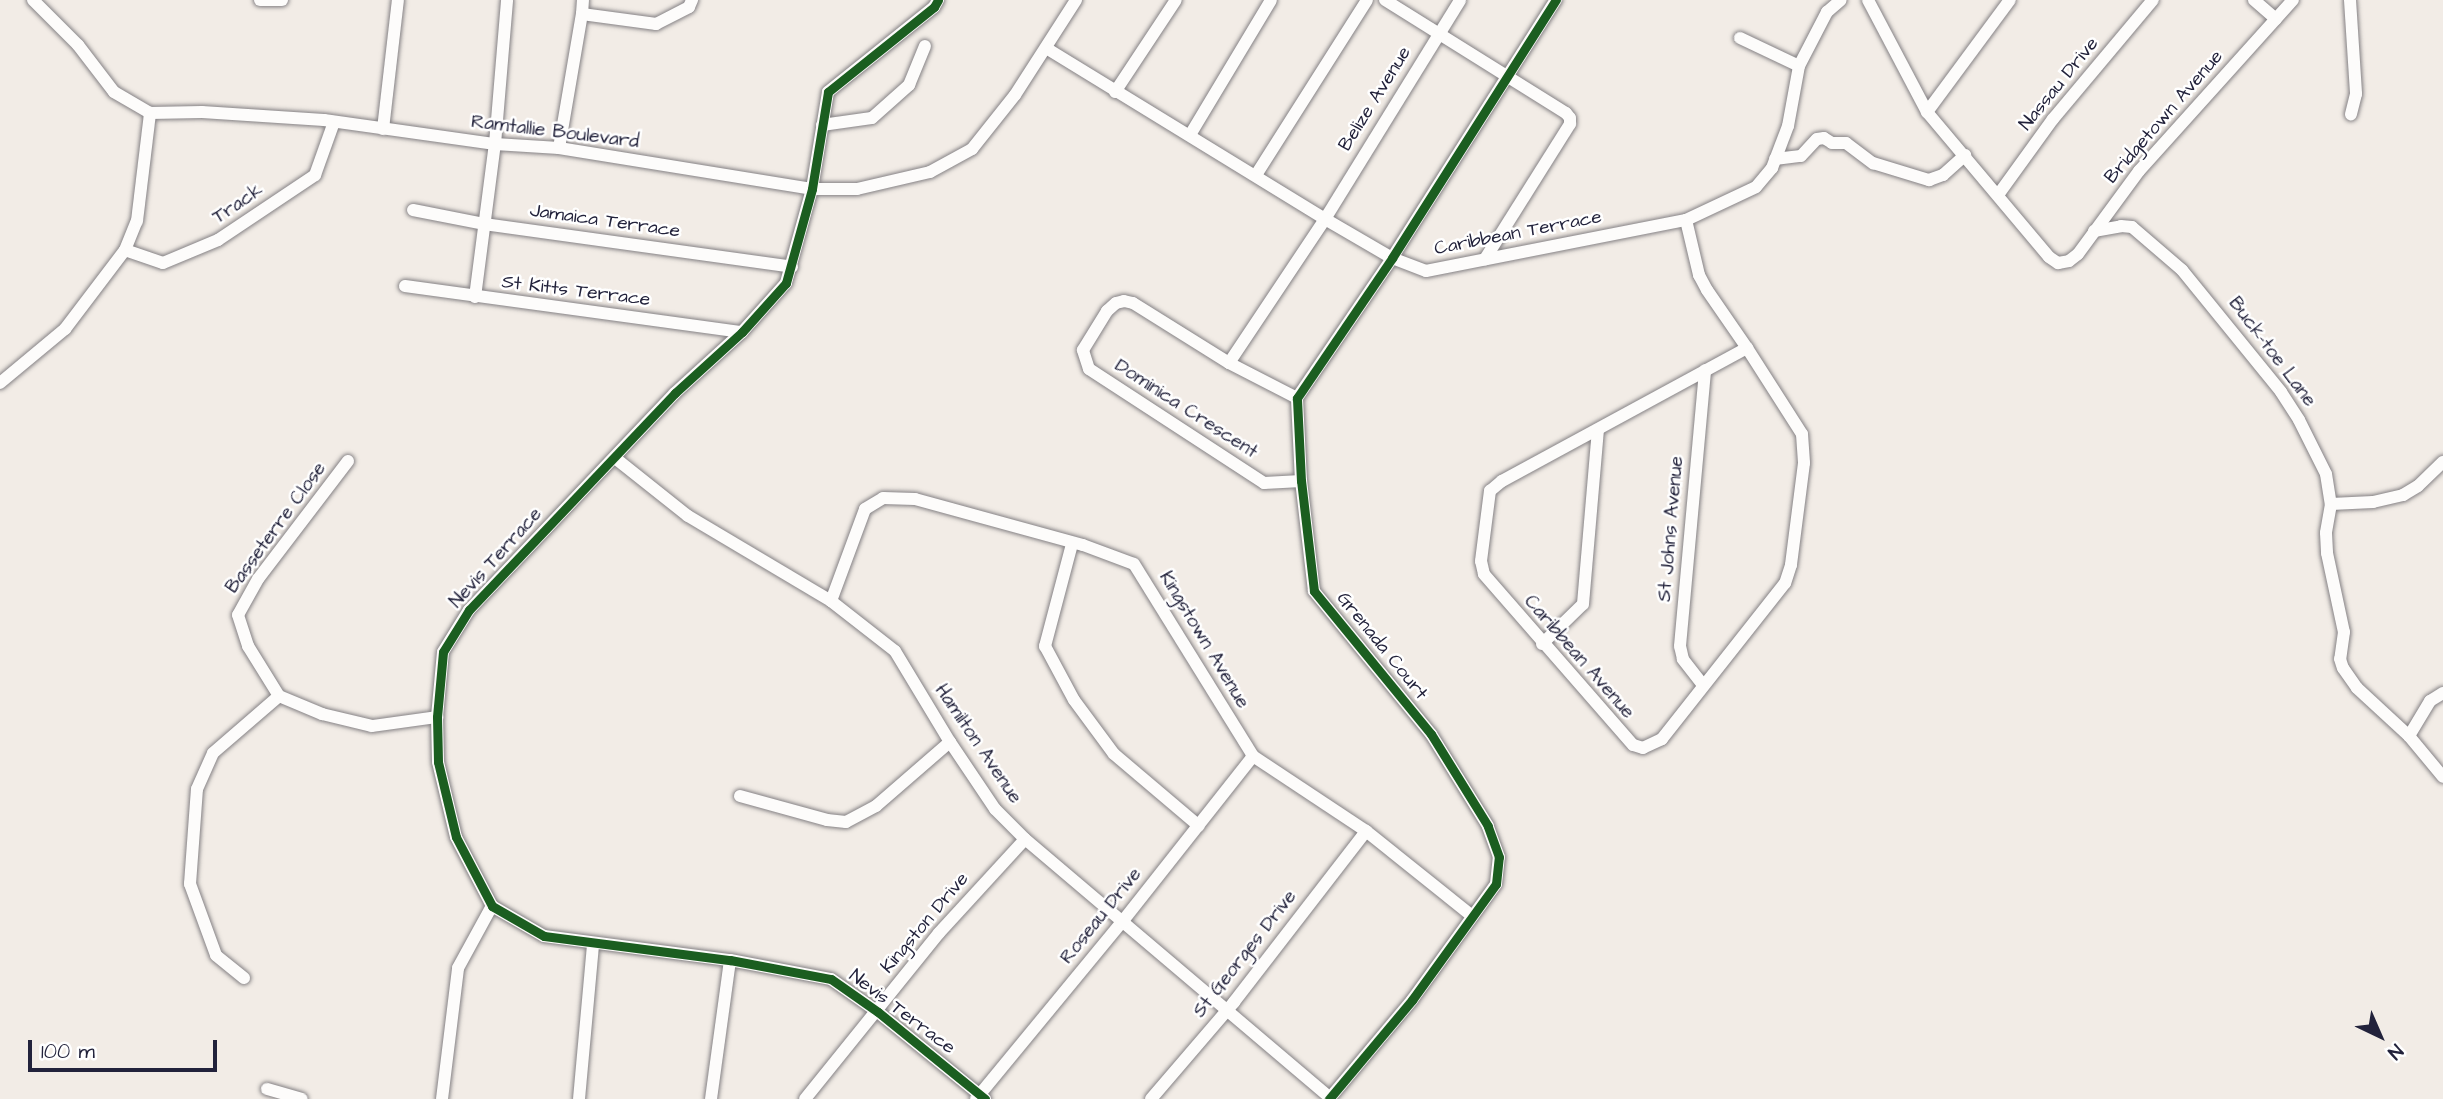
<!DOCTYPE html>
<style>
body{margin:0}
#map{position:relative;width:2443px;height:1099px;overflow:hidden;background:#f2ece6;font-family:"Architects Daughter",sans-serif}
div>[style]{position:absolute}
[style*='--x']{left:calc(var(--x)*1px);top:calc(var(--y)*1px);width:calc(var(--w)*1px);rotate:calc(var(--a)*1deg)}
.roads{filter:drop-shadow(0 0 2px #848184) drop-shadow(0 0 2px #848184)}
.street>*{height:12px;margin:-6px;padding:0 6px;transform-origin:6px;border-radius:6px;background:#fdfcfb}
.cycleway>*{height:9px;margin:-4.5px;padding:0 4.5px;transform-origin:4.5px;border-radius:4.5px;background:#1b5e20}
span{translate:-50% -50%;white-space:nowrap;text-align:center;line-height:1.15;-webkit-text-stroke:5px #fff;paint-order:stroke}
.street-label{font-size:19px;color:#22223b}
.north{position:absolute;left:2345px;top:1001px;width:70px;height:70px;-webkit-text-stroke:5px #fff;paint-order:stroke;rotate:136deg;font-size:19px;font-weight:700;line-height:28px;text-align:center;color:#22223b}
.north::after{content:'';display:block;margin:auto;width:24px;height:32px;background:#22223b;clip-path:polygon(50% 0,100% 100%,50% 72%,0 100%)}
.scale{position:absolute;left:28px;top:1040px;width:189px;height:32px;box-sizing:border-box;border:4px solid #22223b;border-top:0;padding-left:9px;font-size:21px;line-height:24px;white-space:nowrap;color:#22223b;-webkit-text-stroke:5px #fff;paint-order:stroke}
</style>
<div id="map">
<div class="roads">
<div class="street">
<i style="--x:33;--y:0;--w:64;--a:45"></i>
<i style="--x:78;--y:45;--w:59;--a:52.5"></i>
<i style="--x:114;--y:92;--w:42;--a:30.3"></i>
<i style="--x:150;--y:113;--w:52;--a:-1.1"></i>
<i style="--x:202;--y:112;--w:122;--a:3.8"></i>
<i style="--x:324;--y:120;--w:173;--a:8"></i>
<i style="--x:495;--y:144;--w:64;--a:3.6"></i>
<i style="--x:559;--y:148;--w:256;--a:9.2"></i>
<i style="--x:812;--y:189;--w:45;--a:0"></i>
<i style="--x:857;--y:189;--w:75;--a:-13.1"></i>
<i style="--x:930;--y:172;--w:48;--a:-28.7"></i>
<i style="--x:972;--y:149;--w:69;--a:-51.5"></i>
<i style="--x:1015;--y:95;--w:113;--a:-57.3"></i>
<i style="--x:260;--y:0;--w:22;--a:0"></i>
<i style="--x:938;--y:0;--w:8;--a:120"></i>
<i style="--x:934;--y:7;--w:136;--a:141.3"></i>
<i style="--x:828;--y:92;--w:98;--a:99.4"></i>
<i style="--x:812;--y:189;--w:98;--a:105.5"></i>
<i style="--x:786;--y:283;--w:66;--a:131.9"></i>
<i style="--x:742;--y:332;--w:91;--a:137.7"></i>
<i style="--x:675;--y:393;--w:299;--a:133.5"></i>
<i style="--x:469;--y:610;--w:49;--a:121.8"></i>
<i style="--x:443;--y:652;--w:65;--a:95.3"></i>
<i style="--x:437;--y:717;--w:45;--a:88.7"></i>
<i style="--x:438;--y:762;--w:77;--a:76.5"></i>
<i style="--x:456;--y:837;--w:78;--a:62.4"></i>
<i style="--x:492;--y:906;--w:60;--a:30"></i>
<i style="--x:544;--y:936;--w:188;--a:7.4"></i>
<i style="--x:730;--y:960;--w:103;--a:10.7"></i>
<i style="--x:831;--y:979;--w:57;--a:35.1"></i>
<i style="--x:878;--y:1012;--w:138;--a:39.1"></i>
<i style="--x:1385;--y:0;--w:213;--a:32"></i>
<i style="--x:1566;--y:113;--w:6;--a:51"></i>
<i style="--x:1570;--y:118;--w:6;--a:90"></i>
<i style="--x:1570;--y:124;--w:160;--a:122.2"></i>
<i style="--x:1868;--y:0;--w:127;--a:62.2"></i>
<i style="--x:1927;--y:112;--w:189;--a:49.9"></i>
<i style="--x:2049;--y:257;--w:11;--a:34"></i>
<i style="--x:2058;--y:263;--w:11;--a:-10"></i>
<i style="--x:2069;--y:261;--w:11;--a:-38"></i>
<i style="--x:2078;--y:254;--w:103;--a:-53.7"></i>
<i style="--x:2139;--y:171;--w:230;--a:-48"></i>
<i style="--x:2254;--y:0;--w:29;--a:41"></i>
<i style="--x:2350;--y:0;--w:94;--a:86.3"></i>
<i style="--x:2356;--y:94;--w:21;--a:104"></i>
<i style="--x:582;--y:14;--w:14;--a:-86"></i>
<i style="--x:1740;--y:38;--w:65;--a:25.4"></i>
<i style="--x:1046;--y:48;--w:327;--a:31.5"></i>
<i style="--x:1325;--y:219;--w:78;--a:30.2"></i>
<i style="--x:1392;--y:258;--w:36;--a:21"></i>
<i style="--x:1426;--y:271;--w:265;--a:-11.1"></i>
<i style="--x:1686;--y:220;--w:77;--a:-25.2"></i>
<i style="--x:1756;--y:187;--w:25;--a:-50"></i>
<i style="--x:1772;--y:168;--w:45;--a:-69.1"></i>
<i style="--x:1788;--y:126;--w:61;--a:-79.6"></i>
<i style="--x:1799;--y:66;--w:61;--a:-62.6"></i>
<i style="--x:1827;--y:12;--w:18;--a:-41"></i>
<i style="--x:1115;--y:92;--w:110;--a:-56.5"></i>
<i style="--x:1927;--y:112;--w:139;--a:-53.5"></i>
<i style="--x:822;--y:125;--w:50;--a:-8"></i>
<i style="--x:872;--y:118;--w:50;--a:-41.7"></i>
<i style="--x:909;--y:85;--w:42;--a:-67.7"></i>
<i style="--x:383;--y:129;--w:130;--a:-83.4"></i>
<i style="--x:1190;--y:135;--w:157;--a:-59"></i>
<i style="--x:559;--y:148;--w:136;--a:-80.3"></i>
<i style="--x:582;--y:14;--w:75;--a:7.7"></i>
<i style="--x:656;--y:24;--w:37;--a:-27"></i>
<i style="--x:689;--y:7;--w:8;--a:-67"></i>
<i style="--x:1775;--y:159;--w:26;--a:-7"></i>
<i style="--x:1801;--y:156;--w:23;--a:-47"></i>
<i style="--x:1817;--y:139;--w:7;--a:-8"></i>
<i style="--x:1824;--y:138;--w:9;--a:32"></i>
<i style="--x:1832;--y:143;--w:14;--a:0"></i>
<i style="--x:1846;--y:143;--w:34;--a:37"></i>
<i style="--x:1873;--y:163;--w:59;--a:16.9"></i>
<i style="--x:1929;--y:180;--w:15;--a:-20"></i>
<i style="--x:1943;--y:175;--w:30;--a:-42"></i>
<i style="--x:1256;--y:175;--w:207;--a:-57.6"></i>
<i style="--x:1998;--y:195;--w:94;--a:-54.1"></i>
<i style="--x:2053;--y:119;--w:155;--a:-50"></i>
<i style="--x:413;--y:210;--w:72;--a:11.2"></i>
<i style="--x:484;--y:224;--w:311;--a:7.9"></i>
<i style="--x:1686;--y:220;--w:57;--a:76.7"></i>
<i style="--x:1699;--y:275;--w:17;--a:62"></i>
<i style="--x:1707;--y:290;--w:70;--a:55.4"></i>
<i style="--x:1747;--y:348;--w:102;--a:57.4"></i>
<i style="--x:1802;--y:434;--w:29;--a:86"></i>
<i style="--x:1804;--y:463;--w:103;--a:97.3"></i>
<i style="--x:1791;--y:565;--w:19;--a:108"></i>
<i style="--x:1785;--y:583;--w:199;--a:128.3"></i>
<i style="--x:1662;--y:739;--w:21;--a:155"></i>
<i style="--x:1643;--y:748;--w:10;--a:-163"></i>
<i style="--x:1633;--y:745;--w:227;--a:-131.1"></i>
<i style="--x:1484;--y:574;--w:13;--a:-103"></i>
<i style="--x:1481;--y:561;--w:71;--a:-82.7"></i>
<i style="--x:1490;--y:491;--w:16;--a:-40"></i>
<i style="--x:1502;--y:481;--w:279;--a:-28.5"></i>
<i style="--x:2094;--y:231;--w:27;--a:-10"></i>
<i style="--x:2121;--y:226;--w:11;--a:5"></i>
<i style="--x:2132;--y:227;--w:66;--a:40.7"></i>
<i style="--x:2182;--y:270;--w:157;--a:50.9"></i>
<i style="--x:2281;--y:392;--w:33;--a:57"></i>
<i style="--x:2299;--y:420;--w:60;--a:63.4"></i>
<i style="--x:2326;--y:474;--w:30;--a:81"></i>
<i style="--x:2331;--y:504;--w:29;--a:100"></i>
<i style="--x:2326;--y:533;--w:20;--a:87"></i>
<i style="--x:2327;--y:553;--w:81;--a:77.9"></i>
<i style="--x:2344;--y:632;--w:27;--a:98"></i>
<i style="--x:2340;--y:659;--w:9;--a:72"></i>
<i style="--x:2343;--y:668;--w:24;--a:55"></i>
<i style="--x:2357;--y:688;--w:71;--a:42.7"></i>
<i style="--x:2409;--y:736;--w:53;--a:50.3"></i>
<i style="--x:125;--y:250;--w:40;--a:18.9"></i>
<i style="--x:163;--y:263;--w:60;--a:-22.7"></i>
<i style="--x:218;--y:240;--w:117;--a:-33.8"></i>
<i style="--x:315;--y:175;--w:56;--a:-70.3"></i>
<i style="--x:405;--y:286;--w:340;--a:7.8"></i>
<i style="--x:475;--y:297;--w:154;--a:-82.6"></i>
<i style="--x:495;--y:144;--w:144;--a:-85.2"></i>
<i style="--x:1229;--y:363;--w:76;--a:27.2"></i>
<i style="--x:0;--y:383;--w:85;--a:-39.7"></i>
<i style="--x:65;--y:329;--w:99;--a:-52.8"></i>
<i style="--x:125;--y:250;--w:31;--a:-68"></i>
<i style="--x:137;--y:221;--w:109;--a:-83.1"></i>
<i style="--x:615;--y:458;--w:93;--a:38.5"></i>
<i style="--x:688;--y:516;--w:166;--a:30.7"></i>
<i style="--x:831;--y:601;--w:81;--a:38"></i>
<i style="--x:895;--y:651;--w:106;--a:58.9"></i>
<i style="--x:950;--y:742;--w:81;--a:56.1"></i>
<i style="--x:995;--y:809;--w:42;--a:45"></i>
<i style="--x:1025;--y:839;--w:400;--a:40.3"></i>
<i style="--x:348;--y:461;--w:148;--a:127.3"></i>
<i style="--x:258;--y:579;--w:41;--a:119.1"></i>
<i style="--x:238;--y:615;--w:33;--a:72"></i>
<i style="--x:248;--y:646;--w:59;--a:58.2"></i>
<i style="--x:279;--y:696;--w:47;--a:22.7"></i>
<i style="--x:322;--y:714;--w:51;--a:13.5"></i>
<i style="--x:372;--y:726;--w:66;--a:-7.9"></i>
<i style="--x:1301;--y:481;--w:37;--a:177"></i>
<i style="--x:1264;--y:483;--w:209;--a:-146.9"></i>
<i style="--x:1089;--y:369;--w:20;--a:-108"></i>
<i style="--x:1083;--y:350;--w:46;--a:-58.4"></i>
<i style="--x:1107;--y:311;--w:12;--a:-42"></i>
<i style="--x:1116;--y:303;--w:8;--a:-14"></i>
<i style="--x:1124;--y:301;--w:9;--a:13"></i>
<i style="--x:1133;--y:303;--w:113;--a:32"></i>
<i style="--x:1229;--y:363;--w:173;--a:-56.3"></i>
<i style="--x:1325;--y:219;--w:257;--a:-58.3"></i>
<i style="--x:2331;--y:504;--w:42;--a:-2.7"></i>
<i style="--x:2373;--y:502;--w:31;--a:-13"></i>
<i style="--x:2403;--y:495;--w:17;--a:-31"></i>
<i style="--x:2418;--y:486;--w:35;--a:-44"></i>
<i style="--x:1072;--y:544;--w:106;--a:104.8"></i>
<i style="--x:1045;--y:646;--w:61;--a:61.8"></i>
<i style="--x:1074;--y:700;--w:67;--a:53.5"></i>
<i style="--x:1114;--y:754;--w:111;--a:40.3"></i>
<i style="--x:831;--y:601;--w:98;--a:-69.7"></i>
<i style="--x:865;--y:509;--w:21;--a:-31"></i>
<i style="--x:883;--y:498;--w:32;--a:2"></i>
<i style="--x:915;--y:499;--w:174;--a:15.3"></i>
<i style="--x:1083;--y:545;--w:54;--a:20.4"></i>
<i style="--x:1134;--y:564;--w:226;--a:58.2"></i>
<i style="--x:1253;--y:756;--w:136;--a:33.6"></i>
<i style="--x:1366;--y:831;--w:136;--a:38.7"></i>
<i style="--x:1542;--y:644;--w:57;--a:-44.3"></i>
<i style="--x:1583;--y:604;--w:175;--a:-85.1"></i>
<i style="--x:1703;--y:685;--w:33;--a:-128"></i>
<i style="--x:1683;--y:659;--w:13;--a:-103"></i>
<i style="--x:1680;--y:646;--w:277;--a:-84.8"></i>
<i style="--x:2409;--y:736;--w:41;--a:-59"></i>
<i style="--x:2430;--y:701;--w:15;--a:-32"></i>
<i style="--x:740;--y:796;--w:90;--a:15.4"></i>
<i style="--x:827;--y:820;--w:19;--a:6"></i>
<i style="--x:846;--y:822;--w:34;--a:-28"></i>
<i style="--x:876;--y:806;--w:98;--a:-40.9"></i>
<i style="--x:244;--y:978;--w:36;--a:-141"></i>
<i style="--x:216;--y:955;--w:76;--a:-110.1"></i>
<i style="--x:190;--y:884;--w:95;--a:-85.8"></i>
<i style="--x:197;--y:789;--w:39;--a:-66"></i>
<i style="--x:213;--y:753;--w:87;--a:-40.8"></i>
<i style="--x:267;--y:1089;--w:36;--a:16"></i>
<i style="--x:442;--y:1099;--w:132;--a:-83"></i>
<i style="--x:458;--y:968;--w:71;--a:-61.3"></i>
<i style="--x:579;--y:1099;--w:156;--a:-84.8"></i>
<i style="--x:711;--y:1099;--w:140;--a:-82.2"></i>
<i style="--x:805;--y:1099;--w:213;--a:-51.1"></i>
<i style="--x:939;--y:933;--w:127;--a:-47.5"></i>
<i style="--x:976;--y:1099;--w:229;--a:-50.5"></i>
<i style="--x:1122;--y:922;--w:211;--a:-51.7"></i>
<i style="--x:1151;--y:1099;--w:128;--a:-49.4"></i>
<i style="--x:1234;--y:1002;--w:216;--a:-52.3"></i>
<i style="--x:1329;--y:1099;--w:129;--a:-50"></i>
<i style="--x:1412;--y:1000;--w:143;--a:-54.1"></i>
<i style="--x:1496;--y:884;--w:27;--a:-84"></i>
<i style="--x:1499;--y:857;--w:33;--a:-110"></i>
<i style="--x:1488;--y:826;--w:108;--a:-121.8"></i>
<i style="--x:1431;--y:734;--w:185;--a:-129.3"></i>
<i style="--x:1314;--y:591;--w:111;--a:-96.7"></i>
<i style="--x:1301;--y:481;--w:83;--a:-92.8"></i>
<i style="--x:1297;--y:398;--w:169;--a:-55.8"></i>
<i style="--x:1392;--y:258;--w:306;--a:-57.6"></i>
</div>
</div>
<div class="cycleway">
<i style="--x:938;--y:0;--w:8;--a:120"></i>
<i style="--x:934;--y:7;--w:136;--a:141.3"></i>
<i style="--x:828;--y:92;--w:98;--a:99.4"></i>
<i style="--x:812;--y:189;--w:98;--a:105.5"></i>
<i style="--x:786;--y:283;--w:66;--a:131.9"></i>
<i style="--x:742;--y:332;--w:91;--a:137.7"></i>
<i style="--x:675;--y:393;--w:299;--a:133.5"></i>
<i style="--x:469;--y:610;--w:49;--a:121.8"></i>
<i style="--x:443;--y:652;--w:65;--a:95.3"></i>
<i style="--x:437;--y:717;--w:45;--a:88.7"></i>
<i style="--x:438;--y:762;--w:77;--a:76.5"></i>
<i style="--x:456;--y:837;--w:78;--a:62.4"></i>
<i style="--x:492;--y:906;--w:60;--a:30"></i>
<i style="--x:544;--y:936;--w:188;--a:7.4"></i>
<i style="--x:730;--y:960;--w:103;--a:10.7"></i>
<i style="--x:831;--y:979;--w:57;--a:35.1"></i>
<i style="--x:878;--y:1012;--w:138;--a:39.1"></i>
<i style="--x:1329;--y:1099;--w:129;--a:-50"></i>
<i style="--x:1412;--y:1000;--w:143;--a:-54.1"></i>
<i style="--x:1496;--y:884;--w:27;--a:-84"></i>
<i style="--x:1499;--y:857;--w:33;--a:-110"></i>
<i style="--x:1488;--y:826;--w:108;--a:-121.8"></i>
<i style="--x:1431;--y:734;--w:185;--a:-129.3"></i>
<i style="--x:1314;--y:591;--w:111;--a:-96.7"></i>
<i style="--x:1301;--y:481;--w:83;--a:-92.8"></i>
<i style="--x:1297;--y:398;--w:169;--a:-55.8"></i>
<i style="--x:1392;--y:258;--w:306;--a:-57.6"></i>
</div>
<div class="street-label">
<span style="left:2059px;top:84px;rotate:-51deg">Nassau Drive</span>
<span style="left:1375px;top:99px;rotate:-58deg">Belize Avenue</span>
<span style="left:2164px;top:117px;rotate:-49deg">Bridgetown Avenue</span>
<span style="left:555px;top:132px;rotate:7deg">Ramtallie Boulevard</span>
<span style="left:238px;top:204px;rotate:-34deg">Track</span>
<span style="left:605px;top:221px;rotate:8deg">Jamaica Terrace</span>
<span style="left:1518px;top:233px;rotate:-11deg">Caribbean Terrace</span>
<span style="left:576px;top:291px;rotate:7deg">St Kitts Terrace</span>
<span style="left:2272px;top:352px;rotate:53deg">Buck-toe Lane</span>
<span style="left:1186px;top:409px;rotate:33deg">Dominica Crescent</span>
<span style="left:276px;top:528px;rotate:-54deg">Basseterre Close</span>
<span style="left:1671px;top:529px;rotate:-85deg">St Johns Avenue</span>
<span style="left:496px;top:558px;rotate:-48deg">Nevis Terrace</span>
<span style="left:1204px;top:640px;rotate:59deg">Kingstown Avenue</span>
<span style="left:1382px;top:646px;rotate:51deg">Grenada Court</span>
<span style="left:1579px;top:657px;rotate:49deg">Caribbean Avenue</span>
<span style="left:978px;top:744px;rotate:56deg">Hamilton Avenue</span>
<span style="left:1101px;top:916px;rotate:-51deg">Roseau Drive</span>
<span style="left:925px;top:923px;rotate:-50deg">Kingston Drive</span>
<span style="left:1245px;top:954px;rotate:-52deg">St Georges Drive</span>
<span style="left:902px;top:1012px;rotate:37deg">Nevis Terrace</span>
</div>
<div class="north">N</div>
<div class="scale">100 m</div>
</div>
